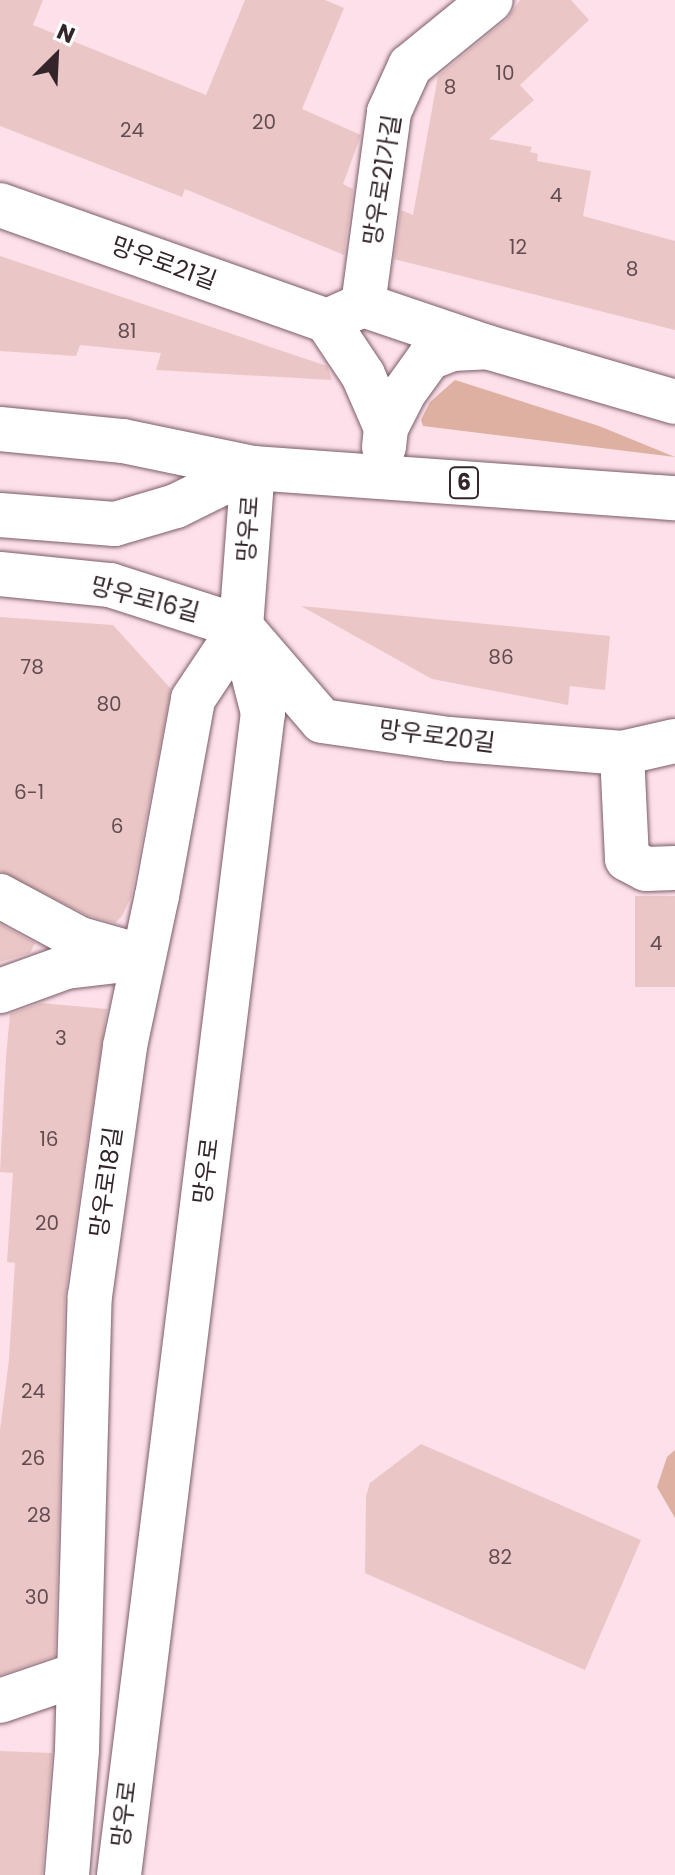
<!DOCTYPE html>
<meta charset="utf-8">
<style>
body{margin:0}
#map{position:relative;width:675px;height:1875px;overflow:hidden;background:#fde0e9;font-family:Poppins,"Noto Sans KR",sans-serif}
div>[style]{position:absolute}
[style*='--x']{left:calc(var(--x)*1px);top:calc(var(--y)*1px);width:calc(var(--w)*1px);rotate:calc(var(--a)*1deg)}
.green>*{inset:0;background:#ddb0a1}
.building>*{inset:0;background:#ebc6c6;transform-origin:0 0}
.roads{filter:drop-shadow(0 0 2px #7c5d68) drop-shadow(0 0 2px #7c5d68)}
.minor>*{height:44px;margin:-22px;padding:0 22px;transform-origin:22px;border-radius:22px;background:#fff}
.primary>*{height:44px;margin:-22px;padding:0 22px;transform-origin:22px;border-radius:22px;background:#fff}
span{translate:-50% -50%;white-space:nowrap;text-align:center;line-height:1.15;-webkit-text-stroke:6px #fff;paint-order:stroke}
.number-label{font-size:20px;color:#614d51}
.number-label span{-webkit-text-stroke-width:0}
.shield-label span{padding:2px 6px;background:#fff;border:2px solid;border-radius:6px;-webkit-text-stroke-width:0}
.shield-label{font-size:22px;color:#33252a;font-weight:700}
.street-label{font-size:24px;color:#33252a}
.north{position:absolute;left:16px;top:16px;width:80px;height:80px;-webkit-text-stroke:6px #fff;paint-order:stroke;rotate:24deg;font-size:22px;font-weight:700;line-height:32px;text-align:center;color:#33252a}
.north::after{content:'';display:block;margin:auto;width:28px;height:36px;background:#33252a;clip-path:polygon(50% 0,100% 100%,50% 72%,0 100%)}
</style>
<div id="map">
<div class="green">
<i style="clip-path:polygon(455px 380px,599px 426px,675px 457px,423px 426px,421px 420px,430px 402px)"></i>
<i style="clip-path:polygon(675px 1450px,675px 1518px,657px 1487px,667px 1457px)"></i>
</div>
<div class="building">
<i style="clip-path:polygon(0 0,43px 0,33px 25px,206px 95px,245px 0,325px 0,344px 8px,302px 109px,361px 135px,343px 184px,353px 189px,344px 255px,185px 189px,182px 197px,0 126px)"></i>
<i style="clip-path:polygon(520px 0,571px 0,589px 20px,520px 85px,534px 100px,489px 139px,532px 147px,530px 152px,538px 154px,537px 161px,591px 171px,583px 216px,675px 241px,675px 330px,394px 259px,401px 210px,413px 215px,438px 76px,507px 19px)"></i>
<i style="clip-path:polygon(0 256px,327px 366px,332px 380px,156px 370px,161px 353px,80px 345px,76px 356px,0 351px)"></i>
<i style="clip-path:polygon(301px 606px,610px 636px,605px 690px,570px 686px,568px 705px,432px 679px)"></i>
<i style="clip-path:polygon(0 617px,113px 625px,171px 689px,131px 897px,122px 916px,115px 923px,89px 916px,0 871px)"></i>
<i style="left:675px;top:896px;width:91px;height:40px;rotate:90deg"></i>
<i style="clip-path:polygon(0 924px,35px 943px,30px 953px,0 962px)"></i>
<i style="clip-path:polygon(41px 1003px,107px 1009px,65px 1295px,55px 1656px,0 1675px,0 1430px,9px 1360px,15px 1263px,7px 1262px,13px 1173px,0 1172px,6px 1057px,10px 1014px)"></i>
<i style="clip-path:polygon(421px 1444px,641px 1540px,585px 1670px,365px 1573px,366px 1496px,370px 1483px)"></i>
<i style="clip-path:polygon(0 1751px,52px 1753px,42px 1875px,0 1875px)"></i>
</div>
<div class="roads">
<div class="minor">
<i style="--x:0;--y:205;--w:347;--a:19.5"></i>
<i style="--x:363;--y:305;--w:195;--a:-82.3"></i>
<i style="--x:389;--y:112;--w:51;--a:-65.5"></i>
<i style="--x:410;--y:66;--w:104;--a:-39.2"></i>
<i style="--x:0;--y:574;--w:111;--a:5.7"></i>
<i style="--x:110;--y:585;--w:138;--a:17.8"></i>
<i style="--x:248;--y:635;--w:113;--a:49.3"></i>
<i style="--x:322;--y:721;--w:128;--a:8.1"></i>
<i style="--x:449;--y:739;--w:174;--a:4.6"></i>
<i style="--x:622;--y:753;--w:54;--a:-12.8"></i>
<i style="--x:622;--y:753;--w:106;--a:87.3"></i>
<i style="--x:627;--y:859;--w:21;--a:28"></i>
<i style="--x:646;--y:869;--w:29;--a:-2"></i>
<i style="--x:0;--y:896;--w:91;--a:28.3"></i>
<i style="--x:80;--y:939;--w:66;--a:15.7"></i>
<i style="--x:0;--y:991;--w:70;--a:-20"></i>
<i style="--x:66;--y:967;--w:60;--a:-6.7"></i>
<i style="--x:0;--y:1701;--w:83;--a:-18.9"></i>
<i style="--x:67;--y:1875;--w:125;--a:-85.4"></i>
<i style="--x:77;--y:1750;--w:454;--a:-88.4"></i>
<i style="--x:90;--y:1296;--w:252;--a:-82"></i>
<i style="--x:125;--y:1046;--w:153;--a:-78"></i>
<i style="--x:157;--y:896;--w:200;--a:-79.6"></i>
<i style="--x:193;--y:699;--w:87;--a:-56.3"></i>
<i style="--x:119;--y:1875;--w:1171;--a:-82.94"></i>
<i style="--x:263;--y:713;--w:89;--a:-104.3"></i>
<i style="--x:241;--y:627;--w:159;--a:-85.7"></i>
</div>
<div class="primary">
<i style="--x:386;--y:428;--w:58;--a:-113.5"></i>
<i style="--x:363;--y:375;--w:65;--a:-123.7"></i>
<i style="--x:327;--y:321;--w:39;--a:-24"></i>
<i style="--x:363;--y:305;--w:131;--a:18.7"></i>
<i style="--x:487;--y:347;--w:196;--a:16.3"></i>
<i style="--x:0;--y:429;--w:124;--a:5.6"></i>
<i style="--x:123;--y:441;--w:133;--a:11.7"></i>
<i style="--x:253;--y:468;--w:423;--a:4.1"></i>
<i style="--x:384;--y:447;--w:19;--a:-84"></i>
<i style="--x:386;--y:428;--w:38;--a:-63"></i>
<i style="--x:403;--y:394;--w:44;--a:-54.2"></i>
<i style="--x:429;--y:358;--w:25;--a:-21"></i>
<i style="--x:452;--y:349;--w:35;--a:-3"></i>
<i style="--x:0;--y:515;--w:115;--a:4.5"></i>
<i style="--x:115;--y:524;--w:64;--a:-16.4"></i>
<i style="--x:176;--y:506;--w:86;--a:-26.3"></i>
</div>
</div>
<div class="number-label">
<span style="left:505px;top:73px">10</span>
<span style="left:450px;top:87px">8</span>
<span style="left:264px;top:122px">20</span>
<span style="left:132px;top:130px">24</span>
<span style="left:556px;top:195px">4</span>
<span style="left:518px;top:247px">12</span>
<span style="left:632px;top:269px">8</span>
<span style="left:127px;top:331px">81</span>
<span style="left:501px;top:657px">86</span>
<span style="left:32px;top:667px">78</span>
<span style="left:109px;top:704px">80</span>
<span style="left:29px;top:792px">6-1</span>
<span style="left:117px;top:826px">6</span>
<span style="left:656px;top:943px">4</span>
<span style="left:61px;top:1038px">3</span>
<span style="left:49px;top:1139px">16</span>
<span style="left:47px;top:1223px">20</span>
<span style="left:33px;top:1391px">24</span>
<span style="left:33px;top:1458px">26</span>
<span style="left:39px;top:1515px">28</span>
<span style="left:500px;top:1557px">82</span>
<span style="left:37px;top:1597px">30</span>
</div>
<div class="shield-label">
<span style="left:464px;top:483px">6</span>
</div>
<div class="street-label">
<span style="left:382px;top:180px;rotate:-81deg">망우로21가길</span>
<span style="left:164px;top:263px;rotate:20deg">망우로21길</span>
<span style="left:248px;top:529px;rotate:-86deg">망우로</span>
<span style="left:145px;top:599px;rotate:15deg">망우로16길</span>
<span style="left:437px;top:736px;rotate:7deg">망우로20길</span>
<span style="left:206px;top:1171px;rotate:-83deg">망우로</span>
<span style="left:106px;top:1182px;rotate:-82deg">망우로18길</span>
<span style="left:124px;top:1814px;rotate:-83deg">망우로</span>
</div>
<div class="north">N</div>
</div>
